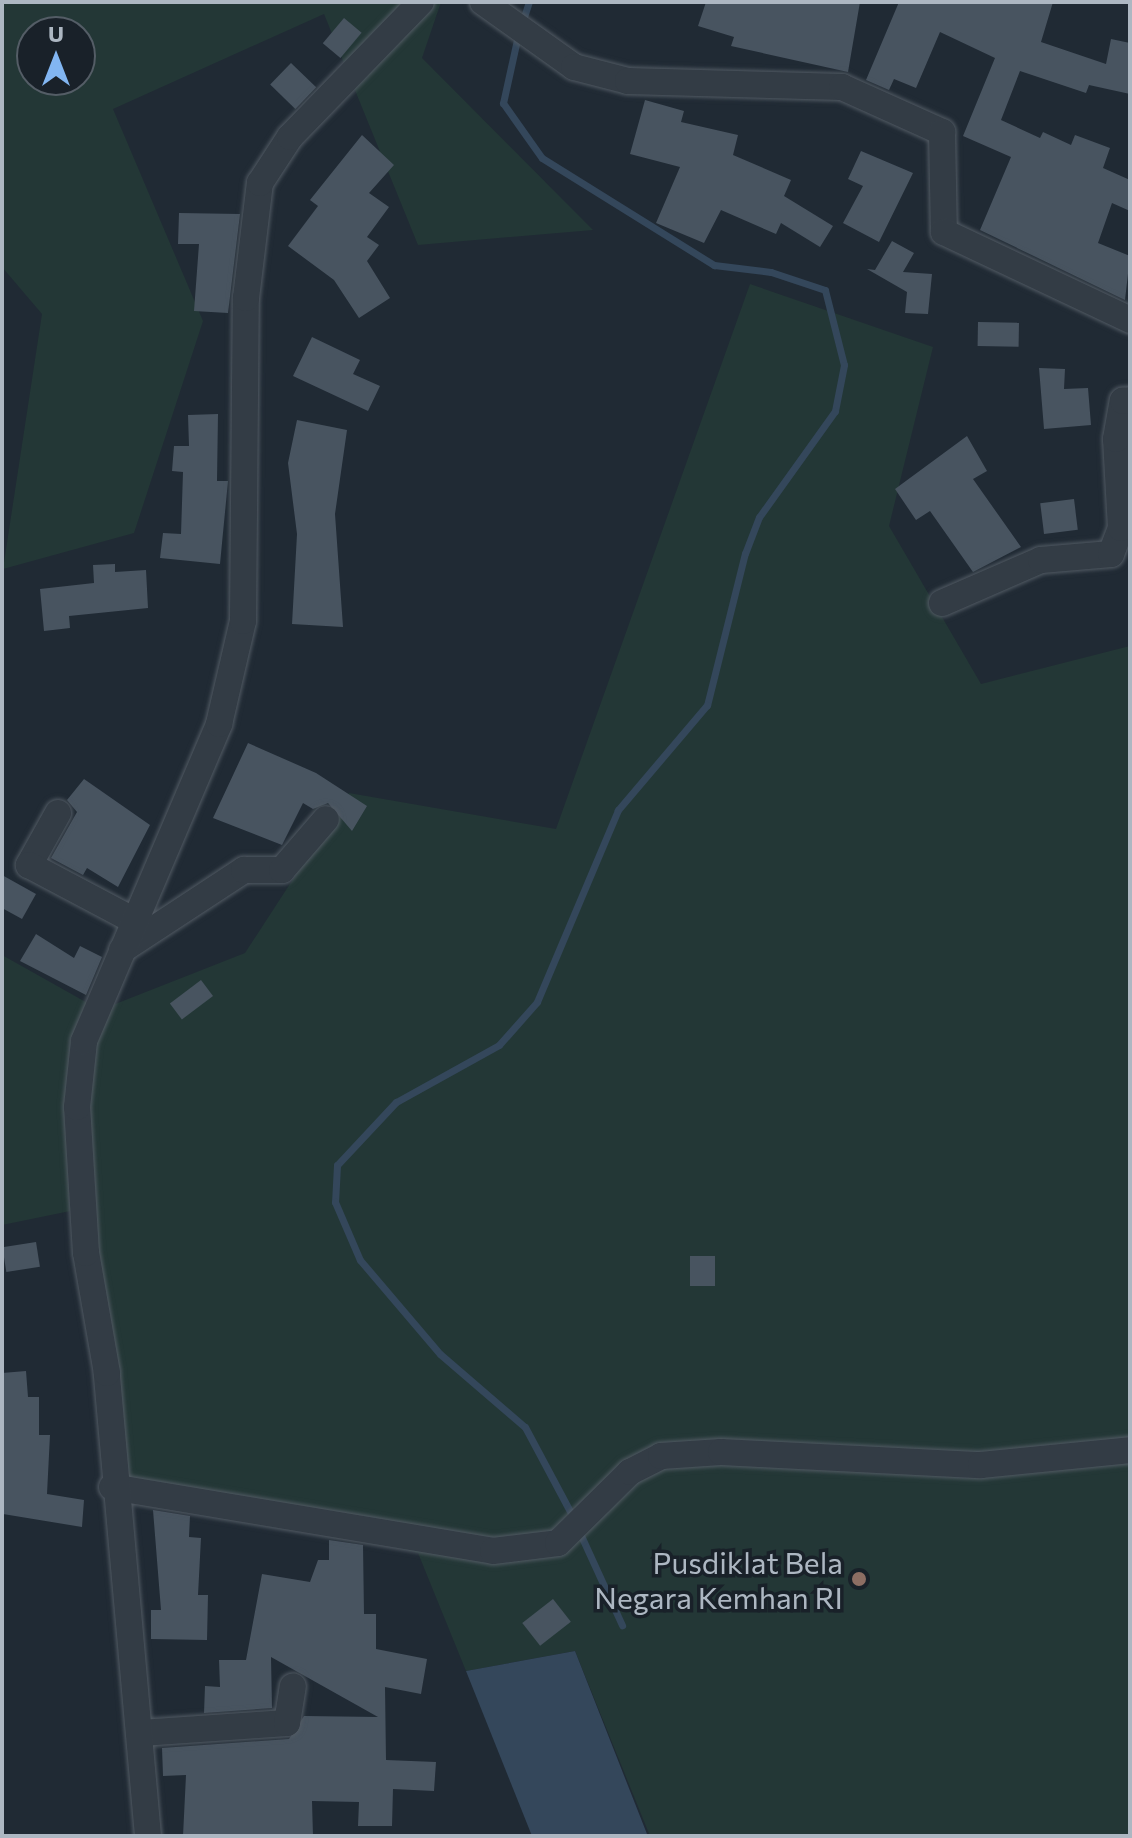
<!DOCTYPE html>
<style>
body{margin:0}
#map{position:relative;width:1132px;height:1838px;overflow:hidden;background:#202a34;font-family:Commissioner,sans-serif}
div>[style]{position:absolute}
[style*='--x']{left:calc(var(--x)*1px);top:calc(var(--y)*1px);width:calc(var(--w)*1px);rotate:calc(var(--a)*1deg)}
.green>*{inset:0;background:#233736}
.water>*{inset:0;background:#34475b}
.stream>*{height:7px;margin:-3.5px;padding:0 3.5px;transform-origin:3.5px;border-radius:3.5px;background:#34475b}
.building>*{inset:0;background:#485460;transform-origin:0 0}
.roads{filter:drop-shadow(0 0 2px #515a63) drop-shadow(0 0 2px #515a63)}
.minor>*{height:26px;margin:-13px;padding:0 13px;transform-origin:13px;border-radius:13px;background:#333c45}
.dots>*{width:22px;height:22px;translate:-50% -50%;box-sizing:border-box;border:4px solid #192129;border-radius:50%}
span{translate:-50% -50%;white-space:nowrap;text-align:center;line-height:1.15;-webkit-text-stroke:7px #192129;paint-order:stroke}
.poi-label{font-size:30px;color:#adb7c2}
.right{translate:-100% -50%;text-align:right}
.frame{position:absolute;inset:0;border:4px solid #adb7c2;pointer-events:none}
.north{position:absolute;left:16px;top:16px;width:80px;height:80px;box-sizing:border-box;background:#192129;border:2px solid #545d66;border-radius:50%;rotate:0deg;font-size:22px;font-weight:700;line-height:32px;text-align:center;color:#adb7c2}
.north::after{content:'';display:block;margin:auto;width:28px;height:36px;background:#82b6f2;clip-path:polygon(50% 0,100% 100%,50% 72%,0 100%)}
</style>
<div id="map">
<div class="green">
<i style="clip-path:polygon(evenodd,2px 2px,441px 2px,422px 58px,593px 230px,418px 245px,324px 14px,113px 109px,203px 321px,134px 533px,3px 569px,42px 314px,2px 267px,2px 2px,32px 32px,80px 32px,80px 80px,32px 80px,32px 32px)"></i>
<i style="clip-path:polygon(750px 284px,933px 347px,889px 526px,981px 684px,1130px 646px,1130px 1836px,650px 1836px,575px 1651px,466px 1671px,418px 1553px,127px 1476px,85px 1208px,2px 1225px,2px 955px,100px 1010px,245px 953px,349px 793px,556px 829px)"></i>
</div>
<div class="water">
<i style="clip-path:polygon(575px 1651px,647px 1834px,650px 1836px,532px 1836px,466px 1671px)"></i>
</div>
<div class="stream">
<i style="--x:522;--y:23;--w:22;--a:-72"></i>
<i style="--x:518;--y:35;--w:70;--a:102.4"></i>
<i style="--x:503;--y:103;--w:67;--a:54.7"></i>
<i style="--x:542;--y:158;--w:203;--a:31.9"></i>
<i style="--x:714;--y:265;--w:57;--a:7"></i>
<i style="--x:771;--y:272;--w:57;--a:18.4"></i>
<i style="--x:825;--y:290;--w:77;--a:75.8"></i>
<i style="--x:844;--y:365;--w:47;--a:101.1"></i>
<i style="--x:835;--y:411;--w:130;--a:125.6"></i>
<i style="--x:759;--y:517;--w:39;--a:111"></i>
<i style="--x:745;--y:553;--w:157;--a:104"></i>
<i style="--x:707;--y:705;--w:138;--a:130.3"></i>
<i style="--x:618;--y:810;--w:208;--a:112.9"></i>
<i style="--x:537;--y:1002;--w:57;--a:131.5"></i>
<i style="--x:499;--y:1045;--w:118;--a:151"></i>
<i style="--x:396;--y:1102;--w:86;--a:133.1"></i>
<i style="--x:337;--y:1165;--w:37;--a:93"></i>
<i style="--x:335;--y:1202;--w:63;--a:66.7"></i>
<i style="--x:360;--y:1260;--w:123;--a:49.6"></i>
<i style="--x:440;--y:1354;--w:112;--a:40.7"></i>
<i style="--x:525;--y:1427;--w:102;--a:61.9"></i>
<i style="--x:578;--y:1529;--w:106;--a:65.4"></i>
</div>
<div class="building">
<i style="clip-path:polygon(706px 2px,860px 2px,848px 72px,731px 46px,734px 37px,698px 26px)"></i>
<i style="clip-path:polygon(899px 2px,1053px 2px,1041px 42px,1106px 64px,1111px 39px,1130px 43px,1130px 94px,1089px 85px,1086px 93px,1020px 71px,1001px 120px,1040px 138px,1043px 132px,1071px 145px,1075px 135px,1110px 148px,1103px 168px,1130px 180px,1130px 211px,1112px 203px,1098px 243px,1130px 256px,1125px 300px,980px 230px,1011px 157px,963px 136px,995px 58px,940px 32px,916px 88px,894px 79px,889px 90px,866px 80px)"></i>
<i style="left:344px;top:18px;width:23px;height:33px;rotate:40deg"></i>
<i style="left:291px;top:63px;width:35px;height:30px;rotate:44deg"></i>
<i style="clip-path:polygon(645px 100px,684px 111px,681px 122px,738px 135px,733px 155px,791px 180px,784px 196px,833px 226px,820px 247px,781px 223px,776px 234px,721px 210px,704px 243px,656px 223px,680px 167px,630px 154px)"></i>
<i style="clip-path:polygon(362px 135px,394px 165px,369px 193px,389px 207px,367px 237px,379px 245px,367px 261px,390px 298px,359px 318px,334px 280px,288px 246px,318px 206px,310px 200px)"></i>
<i style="clip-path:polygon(861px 151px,913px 173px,879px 242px,843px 223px,863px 186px,848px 179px)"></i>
<i style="clip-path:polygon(179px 213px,240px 214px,228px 313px,194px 311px,199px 244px,178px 244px)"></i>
<i style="clip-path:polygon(892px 241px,914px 253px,903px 272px,932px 274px,928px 314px,905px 313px,907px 292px,867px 269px,875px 270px)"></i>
<i style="left:978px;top:322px;width:41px;height:24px;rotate:1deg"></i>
<i style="clip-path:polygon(312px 337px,360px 360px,353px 374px,380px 386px,368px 411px,293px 376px)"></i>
<i style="clip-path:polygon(1039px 368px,1065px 369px,1064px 389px,1088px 388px,1091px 425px,1044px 429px)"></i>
<i style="clip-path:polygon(218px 414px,217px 481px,228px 481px,220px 564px,160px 558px,163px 533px,181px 534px,183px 472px,172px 471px,174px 446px,189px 446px,188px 415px)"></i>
<i style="clip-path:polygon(297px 420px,347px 430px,335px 514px,343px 627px,292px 624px,297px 534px,288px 463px)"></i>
<i style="clip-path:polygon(967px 436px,987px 471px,973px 479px,1021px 547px,973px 572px,930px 511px,916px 520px,895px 489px)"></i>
<i style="left:1074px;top:499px;width:31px;height:34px;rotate:83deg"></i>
<i style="clip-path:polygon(115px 564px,115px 572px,146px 570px,148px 608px,69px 616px,70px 628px,44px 631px,40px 589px,94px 583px,93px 565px)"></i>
<i style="clip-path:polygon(248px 743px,316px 773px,367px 806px,352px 831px,328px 803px,313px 809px,303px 803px,282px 845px,213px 818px)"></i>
<i style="clip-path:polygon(84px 779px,150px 825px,118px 887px,87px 868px,83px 875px,51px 858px,77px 812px,67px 800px)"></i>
<i style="clip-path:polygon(2px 875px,36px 894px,22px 919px,2px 908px)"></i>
<i style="clip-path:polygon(36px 934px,74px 958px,80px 946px,102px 957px,86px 995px,20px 961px)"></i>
<i style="left:201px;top:980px;width:20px;height:39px;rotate:53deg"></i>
<i style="left:36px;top:1242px;width:25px;height:34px;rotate:81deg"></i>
<i style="left:690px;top:1256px;width:25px;height:30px"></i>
<i style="clip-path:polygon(26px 1371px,28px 1397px,39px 1397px,39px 1435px,50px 1435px,47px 1494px,84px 1500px,82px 1527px,3px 1514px,2px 1373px)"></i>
<i style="clip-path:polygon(153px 1510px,190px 1516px,189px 1537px,201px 1538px,198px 1595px,208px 1595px,207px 1640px,151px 1639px,151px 1610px,161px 1610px)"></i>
<i style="clip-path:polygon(329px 1540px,363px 1545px,364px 1614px,376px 1614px,376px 1649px,427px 1659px,421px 1694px,385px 1687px,386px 1760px,436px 1762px,434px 1791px,393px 1789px,392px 1826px,358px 1826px,359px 1802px,312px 1801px,313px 1836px,183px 1836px,186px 1775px,163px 1776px,162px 1748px,289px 1739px,304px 1716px,378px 1717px,271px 1657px,272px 1708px,204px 1713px,205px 1686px,220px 1687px,219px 1660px,246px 1660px,262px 1574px,310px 1582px,318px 1560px,329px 1560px)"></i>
<i style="left:553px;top:1599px;width:29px;height:39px;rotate:52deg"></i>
</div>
<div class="roads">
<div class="minor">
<i style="--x:483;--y:2;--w:112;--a:35.5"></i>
<i style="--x:574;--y:67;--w:56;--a:14.5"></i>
<i style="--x:628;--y:81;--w:214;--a:1.6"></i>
<i style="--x:842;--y:87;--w:110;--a:24.2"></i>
<i style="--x:942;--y:132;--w:100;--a:88.9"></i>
<i style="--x:944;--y:232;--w:206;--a:25.3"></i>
<i style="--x:942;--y:603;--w:108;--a:-23.5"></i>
<i style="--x:1041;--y:560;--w:70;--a:-4.9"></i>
<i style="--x:1111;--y:554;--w:28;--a:-69"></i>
<i style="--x:1121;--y:528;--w:89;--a:-93.2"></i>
<i style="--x:1116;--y:439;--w:39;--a:-80"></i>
<i style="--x:1123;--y:401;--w:7;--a:-8"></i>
<i style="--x:58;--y:813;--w:60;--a:119.1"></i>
<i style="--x:29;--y:865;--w:118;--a:27.9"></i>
<i style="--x:122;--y:950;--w:146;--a:-33.3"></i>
<i style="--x:244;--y:870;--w:38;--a:0"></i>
<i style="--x:282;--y:870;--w:67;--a:-49.2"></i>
<i style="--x:112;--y:1487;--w:386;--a:9.5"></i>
<i style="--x:493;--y:1551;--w:65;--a:-7"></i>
<i style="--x:558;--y:1543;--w:101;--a:-44.6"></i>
<i style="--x:630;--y:1472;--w:35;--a:-27"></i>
<i style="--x:661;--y:1456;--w:60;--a:-3.8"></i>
<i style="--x:721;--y:1452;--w:260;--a:2.9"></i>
<i style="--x:981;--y:1465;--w:150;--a:-5.7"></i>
<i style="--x:141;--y:1733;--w:146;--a:-3.9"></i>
<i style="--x:287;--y:1723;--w:37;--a:-81"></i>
<i style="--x:148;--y:1836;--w:465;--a:-95.1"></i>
<i style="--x:107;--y:1373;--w:122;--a:-99.9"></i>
<i style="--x:86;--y:1253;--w:146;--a:-93.5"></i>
<i style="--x:77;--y:1107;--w:66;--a:-83.9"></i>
<i style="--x:84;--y:1041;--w:345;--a:-66.9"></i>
<i style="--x:219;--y:724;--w:106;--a:-76.9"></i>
<i style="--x:243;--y:621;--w:323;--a:-89.5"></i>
<i style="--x:246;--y:298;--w:116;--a:-83.1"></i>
<i style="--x:260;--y:183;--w:55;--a:-56.9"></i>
<i style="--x:290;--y:137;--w:188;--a:-45.9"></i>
</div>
</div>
<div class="dots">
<i style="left:859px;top:1579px;background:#8d6e63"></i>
</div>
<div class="poi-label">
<span class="right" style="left:843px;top:1579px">Pusdiklat Bela<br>Negara Kemhan RI</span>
</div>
<div class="frame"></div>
<div class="north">U</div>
</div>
